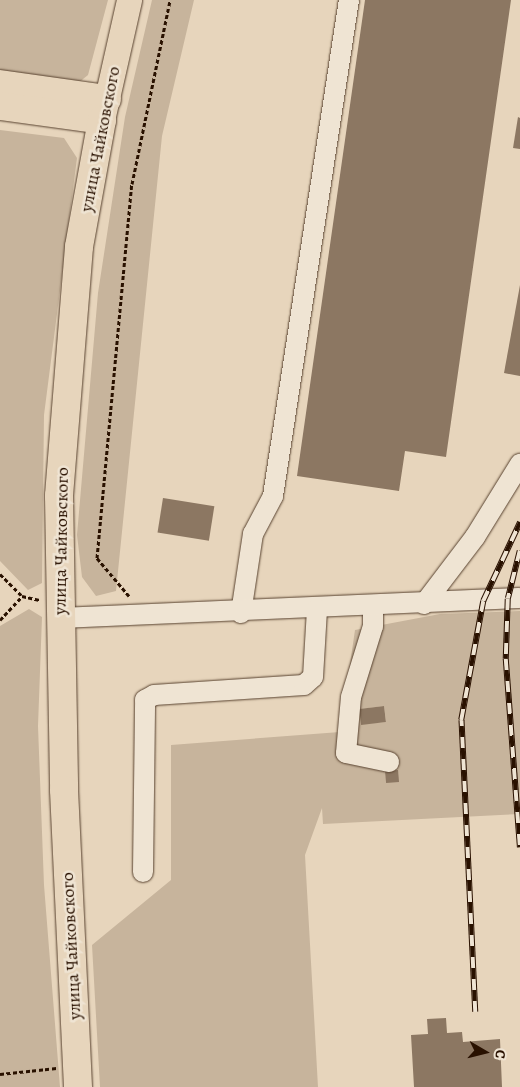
<!DOCTYPE html>
<meta charset="utf-8">
<style>
body{margin:0}
#map{position:relative;width:520px;height:1087px;overflow:hidden;background:#e7d5bc;font-family:Alegreya,serif}
div>[style]{position:absolute}
[style*='--x']{left:calc(var(--x)*1px);top:calc(var(--y)*1px);width:calc(var(--w)*1px);rotate:calc(var(--a)*1deg)}
.green>*{inset:0;background:#c7b49c}
.building>*{inset:0;background:#8c7762;transform-origin:0 0}
.path>*{height:3px;margin-top:-1.5px;transform-origin:0;background:repeating-linear-gradient(90deg,#291100 0 4px,transparent 0 6.5px)}
.roads{filter:drop-shadow(0 0 1px #58422f) drop-shadow(0 0 1px #58422f)}
.minor>*{height:20px;margin:-10px;padding:0 10px;transform-origin:10px;border-radius:10px;background:#efe4d3}
.major>*{height:25px;margin:-12.5px;padding:0 12.5px;transform-origin:12.5px;border-radius:12.5px;background:#e7d5bc}
.highway>*{height:28px;margin:-14px;padding:0 14px;transform-origin:14px;border-radius:14px;background:#e7d5bc}
.rail>*{height:5.5px;margin-top:-2.75px;transform-origin:0;background:repeating-linear-gradient(90deg,#efe4d3 0 11px,#291100 0 22px);box-sizing:border-box;border-block:1px solid #291100}
span{translate:-50% -50%;white-space:nowrap;text-align:center;line-height:1.15;-webkit-text-stroke:5px #efe4d3;paint-order:stroke}
.street-label{font-size:18px;color:#291100}
.north{position:absolute;left:460px;top:1027px;width:50px;height:50px;-webkit-text-stroke:4px #efe4d3;paint-order:stroke;rotate:98deg;font-size:14px;font-weight:700;line-height:20px;text-align:center;color:#291100}
.north::after{content:'';display:block;margin:auto;width:18px;height:22px;background:#291100;clip-path:polygon(50% 0,100% 100%,50% 72%,0 100%)}
</style>
<div id="map">
<div class="green">
<i style="clip-path:polygon(0 0,108px 0,88px 75px,72px 88px,0 82px)"></i>
<i style="clip-path:polygon(152px 0,194px 0,162px 136px,116px 591px,96px 596px,82px 577px,77px 535px,98px 293px,125px 117px)"></i>
<i style="clip-path:polygon(0 130px,64px 138px,77px 158px,44px 415px,42px 583px,28px 590px,0 561px)"></i>
<i style="clip-path:polygon(29px 609px,42px 617px,38px 726px,44px 885px,60px 1087px,0 1087px,0 626px)"></i>
<i style="clip-path:polygon(evenodd,520px 611px,520px 814px,323px 824px,322px 808px,305px 855px,318px 1087px,100px 1087px,92px 945px,171px 880px,171px 745px,340px 732px,355px 630px,440px 614px,520px 611px,384px 706px,386px 722px,361px 724px,360px 709px,384px 706px)"></i>
</div>
<div class="building">
<i style="clip-path:polygon(365px 0,511px 0,446px 457px,405px 451px,399px 491px,297px 476px)"></i>
<i style="clip-path:polygon(518px 117px,520px 118px,520px 149px,513px 148px)"></i>
<i style="clip-path:polygon(520px 285px,520px 376px,504px 373px)"></i>
<i style="left:163px;top:498px;width:52px;height:35px;rotate:9deg"></i>
<i style="left:384px;top:706px;width:16px;height:25px;rotate:83deg"></i>
<i style="left:398px;top:770px;width:12px;height:13px;rotate:85deg"></i>
<i style="clip-path:polygon(446px 1018px,447px 1033px,462px 1032px,463px 1042px,500px 1039px,502px 1087px,414px 1087px,411px 1035px,428px 1034px,427px 1019px)"></i>
</div>
<div class="path">
<i style="--x:0;--y:574;--w:31;--a:45"></i>
<i style="--x:22;--y:596;--w:18;--a:13"></i>
<i style="--x:129;--y:596;--w:50;--a:-130.1"></i>
<i style="--x:97;--y:558;--w:376;--a:-84.7"></i>
<i style="--x:132;--y:184;--w:188;--a:-78.3"></i>
<i style="--x:0;--y:620;--w:33;--a:-47"></i>
<i style="--x:0;--y:1074;--w:57;--a:-6"></i>
</div>
<div class="roads">
<div class="minor">
<i style="--x:424;--y:604;--w:84;--a:-52.7"></i>
<i style="--x:475;--y:537;--w:86;--a:-58.3"></i>
<i style="--x:373;--y:606;--w:20;--a:90"></i>
<i style="--x:373;--y:626;--w:74;--a:107.2"></i>
<i style="--x:351;--y:697;--w:56;--a:95.1"></i>
<i style="--x:346;--y:753;--w:44;--a:11.8"></i>
<i style="--x:241;--y:613;--w:80;--a:-81.4"></i>
<i style="--x:253;--y:534;--w:43;--a:-62.2"></i>
<i style="--x:273;--y:496;--w:502;--a:-81.29"></i>
<i style="--x:59;--y:618;--w:461;--a:-2.5"></i>
<i style="--x:143;--y:872;--w:172;--a:-89.3"></i>
<i style="--x:145;--y:700;--w:10;--a:-29"></i>
<i style="--x:154;--y:695;--w:150;--a:-3.8"></i>
<i style="--x:304;--y:685;--w:12;--a:-42"></i>
<i style="--x:313;--y:677;--w:68;--a:-86.6"></i>
</div>
<div class="major">
<i style="--x:102;--y:120;--w:123;--a:-77.3"></i>
</div>
<div class="highway">
<i style="--x:0;--y:84;--w:108;--a:8"></i>
<i style="--x:0;--y:106;--w:103;--a:7.8"></i>
<i style="--x:102;--y:120;--w:129;--a:100.3"></i>
<i style="--x:79;--y:247;--w:250;--a:94.6"></i>
<i style="--x:59;--y:496;--w:294;--a:89"></i>
<i style="--x:64;--y:790;--w:297;--a:87.3"></i>
</div>
</div>
<div class="rail">
<i style="--x:520;--y:551;--w:49;--a:104"></i>
<i style="--x:508;--y:599;--w:60;--a:91.9"></i>
<i style="--x:506;--y:659;--w:189;--a:85.7"></i>
<i style="--x:475;--y:1012;--w:292;--a:-92.7"></i>
<i style="--x:461;--y:720;--w:121;--a:-79.5"></i>
<i style="--x:483;--y:601;--w:87;--a:-64.9"></i>
</div>
<div class="street-label">
<span style="left:100px;top:139px;rotate:-79deg">улица Чайковского</span>
<span style="left:61px;top:541px;rotate:-89deg">улица Чайковского</span>
<span style="left:71px;top:946px;rotate:-93deg">улица Чайковского</span>
</div>
<div class="north">С</div>
</div>
